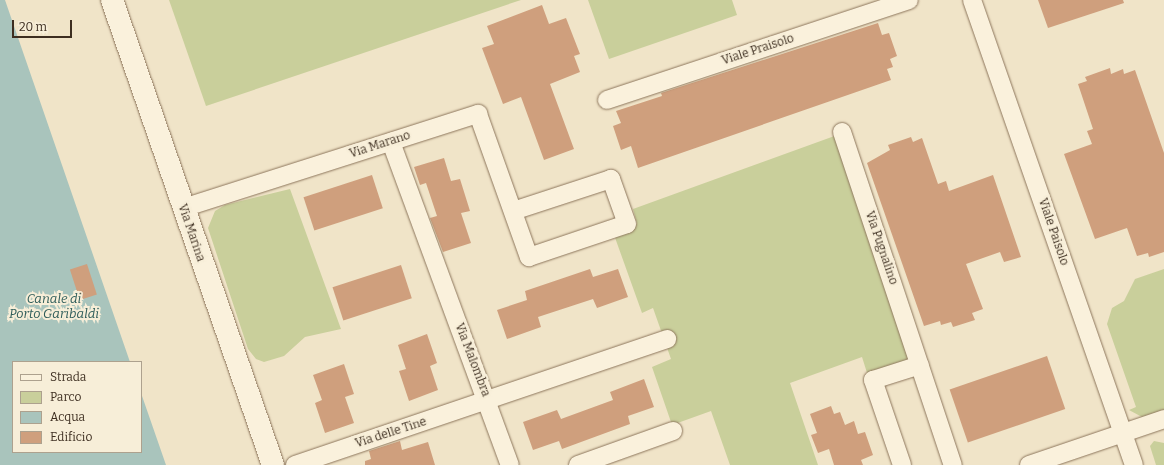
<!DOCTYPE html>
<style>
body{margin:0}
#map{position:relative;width:1164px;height:465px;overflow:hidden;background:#f0e4c8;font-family:Bitter,serif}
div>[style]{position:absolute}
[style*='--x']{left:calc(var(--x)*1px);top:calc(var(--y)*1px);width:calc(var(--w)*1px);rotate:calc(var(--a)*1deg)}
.green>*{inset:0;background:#c9cf9b}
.water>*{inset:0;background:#a9c4bc}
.building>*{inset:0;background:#cf9f7d;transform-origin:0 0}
.roads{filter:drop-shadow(0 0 1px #8d765c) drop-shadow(0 0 1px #8d765c)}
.street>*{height:18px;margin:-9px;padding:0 9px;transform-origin:9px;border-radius:9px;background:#faf1dc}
.secondary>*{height:22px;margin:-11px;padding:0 11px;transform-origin:11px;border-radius:11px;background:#faf1dc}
span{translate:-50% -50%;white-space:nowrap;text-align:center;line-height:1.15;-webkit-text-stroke:4px #f7eed8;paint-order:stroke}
.street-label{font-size:12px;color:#3d2e20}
.water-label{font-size:13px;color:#2f5d5a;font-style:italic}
.legend{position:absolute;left:12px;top:361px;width:130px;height:92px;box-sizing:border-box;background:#f7eed8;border:1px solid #ada18e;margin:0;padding:5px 7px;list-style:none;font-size:12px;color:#3d2e20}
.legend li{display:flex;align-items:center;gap:8px;height:20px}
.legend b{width:20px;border:1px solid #ada18e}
.scale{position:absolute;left:12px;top:20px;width:60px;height:18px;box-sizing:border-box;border:2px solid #3d2e20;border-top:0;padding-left:5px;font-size:12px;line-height:14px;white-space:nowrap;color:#3d2e20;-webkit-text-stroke:3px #f7eed8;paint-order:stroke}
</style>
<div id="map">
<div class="green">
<i style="clip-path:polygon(169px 0,521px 0,206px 106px)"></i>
<i style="clip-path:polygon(588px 0,732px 0,737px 15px,609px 59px)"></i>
<i style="clip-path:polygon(840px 134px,916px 360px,868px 376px,862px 357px,790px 383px,818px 465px,730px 465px,711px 411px,672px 425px,652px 367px,671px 359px,653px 308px,642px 313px,613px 232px,637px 224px,633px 209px)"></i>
<i style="clip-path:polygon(290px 189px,341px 329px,305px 337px,284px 356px,264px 362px,256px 359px,248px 349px,208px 228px,215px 211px,225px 205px)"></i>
<i style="clip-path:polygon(1164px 269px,1164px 410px,1142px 417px,1129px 410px,1136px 407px,1107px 324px,1112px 308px,1124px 301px,1135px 279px)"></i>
<i style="clip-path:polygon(1154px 441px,1164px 443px,1164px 465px,1156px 465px,1150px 446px)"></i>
</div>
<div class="water">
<i style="clip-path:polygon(0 0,5px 0,130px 362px,13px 362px,13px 452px,141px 452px,141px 393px,166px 465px,0 465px)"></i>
</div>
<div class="building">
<i style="clip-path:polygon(1038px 0,1123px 0,1124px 3px,1048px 28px)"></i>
<i style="clip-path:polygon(542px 5px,549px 24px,566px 18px,580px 54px,574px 56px,580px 72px,550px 84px,574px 149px,544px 160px,521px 97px,503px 104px,482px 48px,494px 44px,487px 26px)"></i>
<i style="clip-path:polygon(878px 23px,882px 35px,889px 33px,897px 56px,890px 59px,893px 67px,887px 69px,891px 80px,638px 168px,631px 146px,621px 150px,613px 126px,621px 123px,616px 111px,662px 96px,661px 93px)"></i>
<i style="clip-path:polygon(1110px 68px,1111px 74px,1123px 69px,1124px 74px,1135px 70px,1164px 153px,1164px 252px,1149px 257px,1148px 253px,1137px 256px,1127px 228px,1095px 239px,1064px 154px,1092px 144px,1087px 131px,1093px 129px,1078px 84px,1087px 81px,1085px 77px)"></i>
<i style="clip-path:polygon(911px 137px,913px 142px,922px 138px,938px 184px,946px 181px,949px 191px,993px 175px,1021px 257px,1004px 262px,1000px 252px,966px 264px,983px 309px,972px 313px,975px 320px,953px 327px,951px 322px,941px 325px,940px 321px,924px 326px,867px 163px,890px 150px,888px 145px)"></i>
<i style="clip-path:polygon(444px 158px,451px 181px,460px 179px,470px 211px,461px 213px,471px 243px,443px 252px,430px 218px,437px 216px,426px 183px,420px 185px,414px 167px)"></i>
<i style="left:372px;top:175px;width:35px;height:72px;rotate:72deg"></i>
<i style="left:87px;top:264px;width:32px;height:18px;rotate:72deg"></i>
<i style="left:401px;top:265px;width:35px;height:72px;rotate:72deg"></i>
<i style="clip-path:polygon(590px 269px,593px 277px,618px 269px,628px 297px,597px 308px,593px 299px,538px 317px,541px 327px,507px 339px,497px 310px,527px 300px,525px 291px)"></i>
<i style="clip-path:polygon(427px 334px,437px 363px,430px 366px,438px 390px,409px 401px,399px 371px,406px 369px,398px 345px)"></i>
<i style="left:1047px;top:356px;width:56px;height:103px;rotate:71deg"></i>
<i style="clip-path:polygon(344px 364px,354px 394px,345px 397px,354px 423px,325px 433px,315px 403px,322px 400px,313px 375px)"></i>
<i style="clip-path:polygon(644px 379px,654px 407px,628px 416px,630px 424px,562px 449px,559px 441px,533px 450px,523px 422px,557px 410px,561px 419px,613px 400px,610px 392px)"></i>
<i style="clip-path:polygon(831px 406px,834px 414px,840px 412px,845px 425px,854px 421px,858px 434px,865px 432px,873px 455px,861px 460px,863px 465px,834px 465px,829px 449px,818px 453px,811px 435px,817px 433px,810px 414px)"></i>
<i style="clip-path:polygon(400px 441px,402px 450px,428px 442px,435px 465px,365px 465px,365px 461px,371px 459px,369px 451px)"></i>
</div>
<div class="roads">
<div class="street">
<i style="--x:972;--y:0;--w:492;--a:70.8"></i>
<i style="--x:607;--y:100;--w:318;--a:-18.3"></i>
<i style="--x:842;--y:132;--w:351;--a:71.6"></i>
<i style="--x:391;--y:142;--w:344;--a:69.8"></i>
<i style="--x:183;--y:208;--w:310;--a:-17.7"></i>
<i style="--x:478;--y:114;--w:152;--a:70.4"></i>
<i style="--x:529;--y:257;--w:103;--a:-18.6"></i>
<i style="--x:627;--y:224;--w:48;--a:-109.6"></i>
<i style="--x:611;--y:179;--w:103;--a:161.9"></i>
<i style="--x:295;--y:465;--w:393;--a:-18.7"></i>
<i style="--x:578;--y:465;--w:101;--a:-19.7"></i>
<i style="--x:902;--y:465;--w:90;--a:-108.8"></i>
<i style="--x:873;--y:380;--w:49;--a:-17.7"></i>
<i style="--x:1029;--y:465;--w:143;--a:-18.8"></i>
</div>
<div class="secondary">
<i style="--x:112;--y:0;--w:492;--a:70.9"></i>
</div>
</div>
<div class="street-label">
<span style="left:758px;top:50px;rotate:-18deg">Viale Praisolo</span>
<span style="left:380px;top:145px;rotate:-18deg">Via Marano</span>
<span style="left:1053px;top:232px;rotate:71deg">Viale Paisolo</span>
<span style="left:191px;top:233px;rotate:71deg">Via Marina</span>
<span style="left:881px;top:248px;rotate:71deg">Via Pugnalino</span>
<span style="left:472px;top:360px;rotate:69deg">Via Malombra</span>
<span style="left:391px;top:433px;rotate:-18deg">Via delle Tine</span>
</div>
<div class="water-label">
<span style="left:54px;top:307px">Canale di<br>Porto Garibaldi</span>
</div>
<ul class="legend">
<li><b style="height:5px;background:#faf1dc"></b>Strada</li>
<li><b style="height:11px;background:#c9cf9b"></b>Parco</li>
<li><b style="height:11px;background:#a9c4bc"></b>Acqua</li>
<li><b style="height:11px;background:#cf9f7d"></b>Edificio</li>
</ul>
<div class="scale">20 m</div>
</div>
